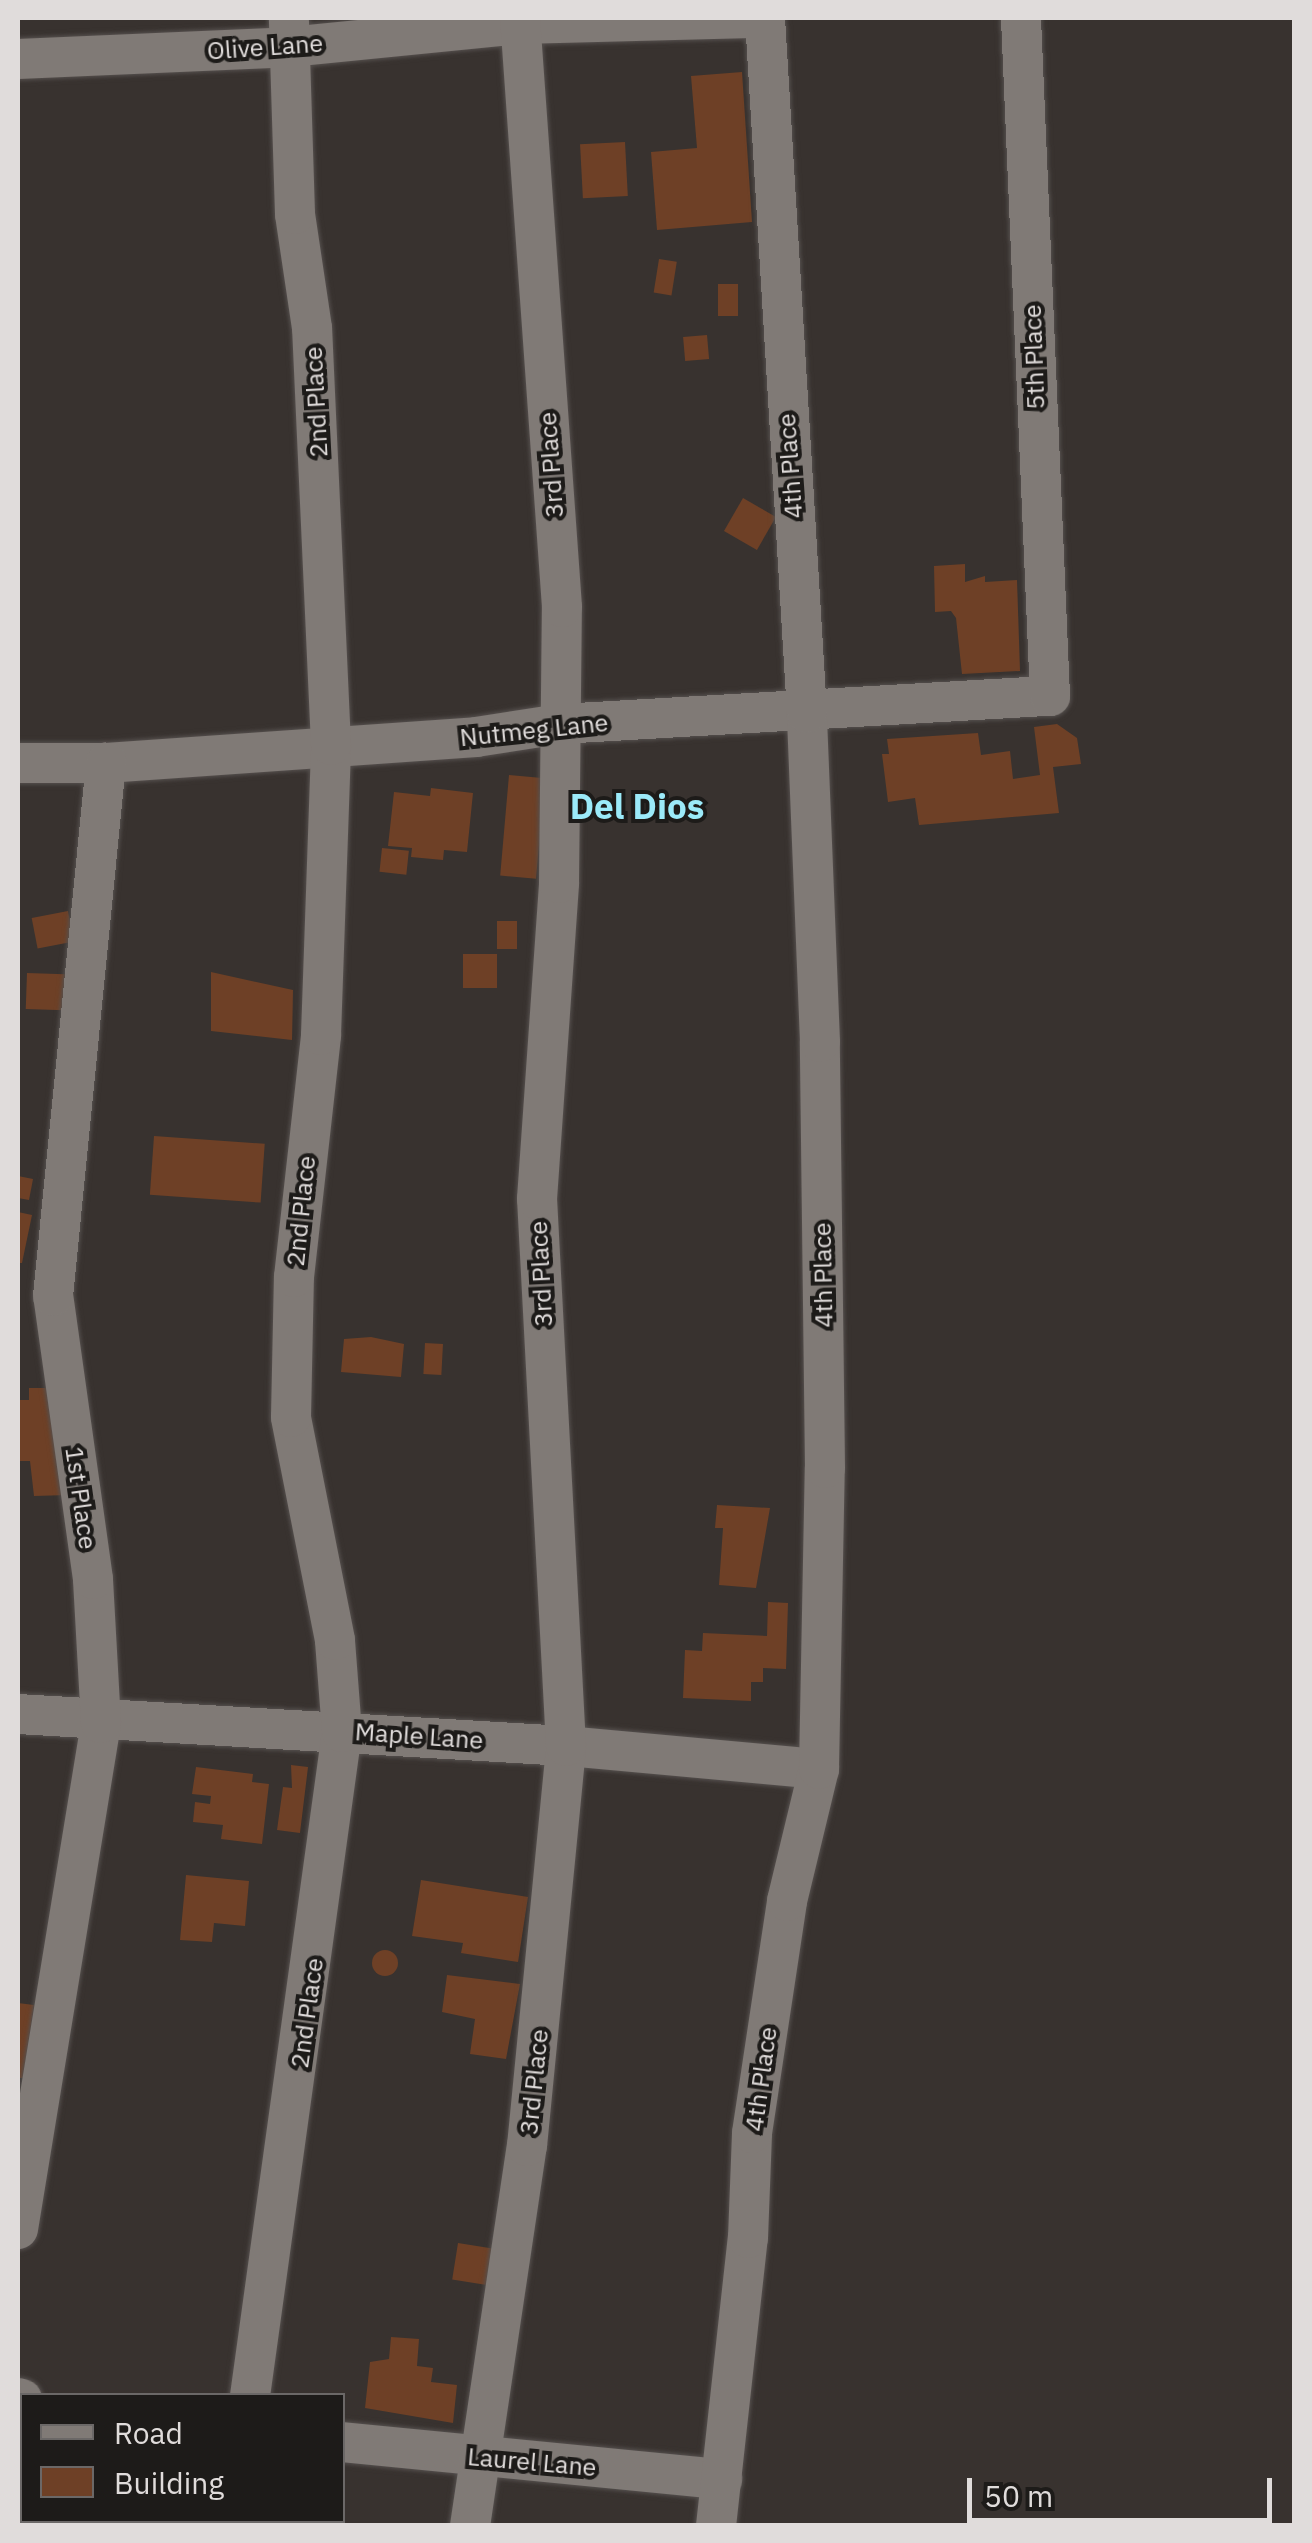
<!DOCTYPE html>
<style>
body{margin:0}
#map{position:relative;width:1312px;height:2543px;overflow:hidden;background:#38322f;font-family:"IBM Plex Sans",sans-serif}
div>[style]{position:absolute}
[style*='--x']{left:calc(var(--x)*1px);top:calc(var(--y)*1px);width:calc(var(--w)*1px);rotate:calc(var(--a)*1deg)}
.building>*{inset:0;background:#6e4026;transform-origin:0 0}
.round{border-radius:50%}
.roads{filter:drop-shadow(0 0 2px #55504e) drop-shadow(0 0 2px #55504e)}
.street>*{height:40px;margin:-20px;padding:0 20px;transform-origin:20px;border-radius:20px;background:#807a76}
span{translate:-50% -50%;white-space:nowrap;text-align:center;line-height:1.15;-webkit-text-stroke:8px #1d1b19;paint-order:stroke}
.street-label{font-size:25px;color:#e0dcdb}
.district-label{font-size:35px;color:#9beaf9;font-weight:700}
.frame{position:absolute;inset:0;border:20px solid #e0dcdb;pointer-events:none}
.legend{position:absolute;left:20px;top:2393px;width:325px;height:130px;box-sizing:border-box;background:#1d1b19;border:2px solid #6b6867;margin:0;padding:12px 18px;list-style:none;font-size:30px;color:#e0dcdb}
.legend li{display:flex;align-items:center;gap:20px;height:50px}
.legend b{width:50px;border:2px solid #6b6867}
.scale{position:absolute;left:967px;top:2478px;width:305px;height:45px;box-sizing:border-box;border:5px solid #e0dcdb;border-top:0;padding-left:12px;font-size:30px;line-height:35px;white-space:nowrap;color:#e0dcdb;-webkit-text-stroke:8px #1d1b19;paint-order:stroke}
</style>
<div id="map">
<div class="building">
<i style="clip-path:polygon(742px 72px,752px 222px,657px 230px,651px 152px,697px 148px,691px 76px)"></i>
<i style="left:625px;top:142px;width:54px;height:45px;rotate:87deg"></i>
<i style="left:659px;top:259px;width:18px;height:34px;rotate:9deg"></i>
<i style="left:718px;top:284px;width:20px;height:32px"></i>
<i style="left:707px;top:335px;width:24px;height:24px;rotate:85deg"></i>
<i style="left:743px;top:498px;width:38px;height:38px;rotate:30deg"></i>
<i style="clip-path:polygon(965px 564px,965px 582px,985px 576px,985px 582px,1017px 580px,1020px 671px,962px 674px,956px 618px,951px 611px,935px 612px,934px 566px)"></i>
<i style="clip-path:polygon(1057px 724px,1077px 738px,1081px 764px,1053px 767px,1059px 813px,919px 825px,915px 798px,888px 802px,882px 754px,889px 754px,887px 739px,978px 733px,981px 755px,1010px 751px,1013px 779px,1040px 775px,1034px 727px)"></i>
<i style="left:509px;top:775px;width:36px;height:101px;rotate:5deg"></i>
<i style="clip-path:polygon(431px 788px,473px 793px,467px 852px,444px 850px,443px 860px,411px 857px,412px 848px,388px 846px,394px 792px,430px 796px)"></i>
<i style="left:382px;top:848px;width:27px;height:24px;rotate:6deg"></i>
<i style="left:68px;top:911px;width:31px;height:37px;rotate:79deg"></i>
<i style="left:497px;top:921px;width:20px;height:28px"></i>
<i style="left:497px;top:954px;width:34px;height:34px;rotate:90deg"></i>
<i style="clip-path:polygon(211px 972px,293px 990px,292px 1040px,211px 1031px)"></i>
<i style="left:27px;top:973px;width:38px;height:36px;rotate:2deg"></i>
<i style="left:154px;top:1136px;width:111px;height:59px;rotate:4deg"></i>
<i style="clip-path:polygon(18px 1176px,33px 1179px,29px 1200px,18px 1198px)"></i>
<i style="clip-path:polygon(18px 1212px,32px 1215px,22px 1263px,18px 1263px)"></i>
<i style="clip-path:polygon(371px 1337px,404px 1344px,401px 1377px,341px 1372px,344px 1339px)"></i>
<i style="left:425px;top:1343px;width:18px;height:31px;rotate:3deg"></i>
<i style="clip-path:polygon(29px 1388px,55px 1388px,57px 1468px,69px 1468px,69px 1495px,34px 1496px,30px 1461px,18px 1461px,18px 1400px,29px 1400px)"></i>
<i style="clip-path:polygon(717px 1505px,770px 1508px,756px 1588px,719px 1585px,723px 1528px,715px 1528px)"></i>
<i style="clip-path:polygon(768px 1602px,788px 1603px,786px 1669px,763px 1668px,763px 1682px,751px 1682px,751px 1701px,683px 1698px,685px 1650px,702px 1651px,703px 1633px,767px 1636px)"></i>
<i style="clip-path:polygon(291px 1765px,308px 1767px,300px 1833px,277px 1830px,283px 1787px,292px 1788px)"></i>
<i style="clip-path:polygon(196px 1767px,253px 1774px,252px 1782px,269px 1784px,262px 1844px,221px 1839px,223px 1825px,193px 1822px,195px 1802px,210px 1804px,211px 1796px,192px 1794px)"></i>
<i style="clip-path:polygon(186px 1875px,249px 1881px,245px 1926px,214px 1923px,212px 1942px,180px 1940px)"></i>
<i style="clip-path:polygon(421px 1880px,528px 1897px,518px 1962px,461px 1953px,463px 1943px,412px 1936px)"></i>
<i class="round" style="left:372px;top:1950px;width:26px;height:26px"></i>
<i style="clip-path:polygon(447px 1975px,520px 1984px,506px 2059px,470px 2054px,475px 2019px,442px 2012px)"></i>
<i style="clip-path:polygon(18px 2003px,34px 2005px,23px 2078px,18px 2078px)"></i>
<i style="left:458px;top:2243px;width:38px;height:37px;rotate:9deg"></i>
<i style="clip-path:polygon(391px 2337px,419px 2339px,417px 2366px,433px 2368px,431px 2382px,457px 2385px,453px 2423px,365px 2408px,370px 2362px,389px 2359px)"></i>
<i style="clip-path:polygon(106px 2520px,166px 2520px,105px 2526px)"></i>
</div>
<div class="roads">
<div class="street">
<i style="--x:18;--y:59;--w:271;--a:-2.5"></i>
<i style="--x:289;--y:47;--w:232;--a:-5.7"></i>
<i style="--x:520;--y:24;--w:232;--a:-1.5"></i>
<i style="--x:18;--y:763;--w:88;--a:0"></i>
<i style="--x:106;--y:763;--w:371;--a:-4"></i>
<i style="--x:476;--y:737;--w:85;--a:-8.8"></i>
<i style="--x:560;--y:724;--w:491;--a:-3.3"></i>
<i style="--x:1050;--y:696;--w:679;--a:-92.45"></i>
<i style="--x:18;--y:1714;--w:549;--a:3.34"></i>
<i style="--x:566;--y:1746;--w:254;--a:5.2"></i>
<i style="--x:18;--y:2229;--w:513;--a:-80.68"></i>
<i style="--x:101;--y:1723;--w:144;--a:-93.2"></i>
<i style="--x:93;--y:1579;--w:286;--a:-98"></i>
<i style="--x:53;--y:1296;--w:536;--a:-84.32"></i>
<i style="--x:250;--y:2396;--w:670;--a:-82.11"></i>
<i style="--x:342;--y:1732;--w:92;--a:-94.4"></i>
<i style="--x:335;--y:1640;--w:227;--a:-101.2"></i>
<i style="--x:291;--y:1417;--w:140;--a:-88.8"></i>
<i style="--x:294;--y:1277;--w:244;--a:-83.6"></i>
<i style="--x:321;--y:1035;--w:290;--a:-88"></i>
<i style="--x:331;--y:745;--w:417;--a:-92.6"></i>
<i style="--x:312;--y:328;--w:115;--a:-98.5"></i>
<i style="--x:295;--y:214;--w:196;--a:-91.8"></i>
<i style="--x:18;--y:2398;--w:4;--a:14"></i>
<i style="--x:342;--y:2442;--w:382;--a:5.6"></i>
<i style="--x:232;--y:2526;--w:6;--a:-81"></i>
<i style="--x:470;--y:2526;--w:384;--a:-81.5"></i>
<i style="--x:527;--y:2146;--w:402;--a:-84.4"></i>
<i style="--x:566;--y:1746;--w:548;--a:-93.03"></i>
<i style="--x:537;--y:1199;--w:317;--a:-86"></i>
<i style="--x:559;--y:883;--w:276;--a:-89.4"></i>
<i style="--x:562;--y:607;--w:590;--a:-94.08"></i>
<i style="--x:716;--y:2526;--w:290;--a:-83.7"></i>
<i style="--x:748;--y:2238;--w:105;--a:-87.8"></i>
<i style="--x:752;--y:2133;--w:235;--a:-81.4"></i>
<i style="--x:787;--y:1901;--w:136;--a:-76.4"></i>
<i style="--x:819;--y:1769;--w:301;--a:-88.9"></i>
<i style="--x:825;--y:1468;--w:426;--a:-90.7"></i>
<i style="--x:820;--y:1042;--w:329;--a:-92.3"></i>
<i style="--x:807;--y:713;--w:696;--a:-93.46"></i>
</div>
</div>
<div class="street-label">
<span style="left:265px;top:47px;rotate:-4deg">Olive Lane</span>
<span style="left:1034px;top:357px;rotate:-92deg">5th Place</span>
<span style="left:316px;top:402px;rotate:-93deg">2nd Place</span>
<span style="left:551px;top:465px;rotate:-94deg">3rd Place</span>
<span style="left:790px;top:466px;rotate:-94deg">4th Place</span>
<span style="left:534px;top:730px;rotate:-6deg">Nutmeg Lane</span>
<span style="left:301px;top:1211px;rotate:-84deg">2nd Place</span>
<span style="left:541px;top:1274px;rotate:-93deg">3rd Place</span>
<span style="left:823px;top:1275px;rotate:-91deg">4th Place</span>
<span style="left:81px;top:1498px;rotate:82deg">1st Place</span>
<span style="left:419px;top:1736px;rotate:4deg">Maple Lane</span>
<span style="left:307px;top:2013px;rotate:-82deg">2nd Place</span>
<span style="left:761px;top:2079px;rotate:-82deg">4th Place</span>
<span style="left:534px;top:2082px;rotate:-84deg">3rd Place</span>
<span style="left:532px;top:2462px;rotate:5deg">Laurel Lane</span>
</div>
<div class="district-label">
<span style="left:637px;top:806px">Del Dios</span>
</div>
<div class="frame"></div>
<ul class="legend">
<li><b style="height:12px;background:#807a76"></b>Road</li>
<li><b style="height:28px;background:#6e4026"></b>Building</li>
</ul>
<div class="scale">50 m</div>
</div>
